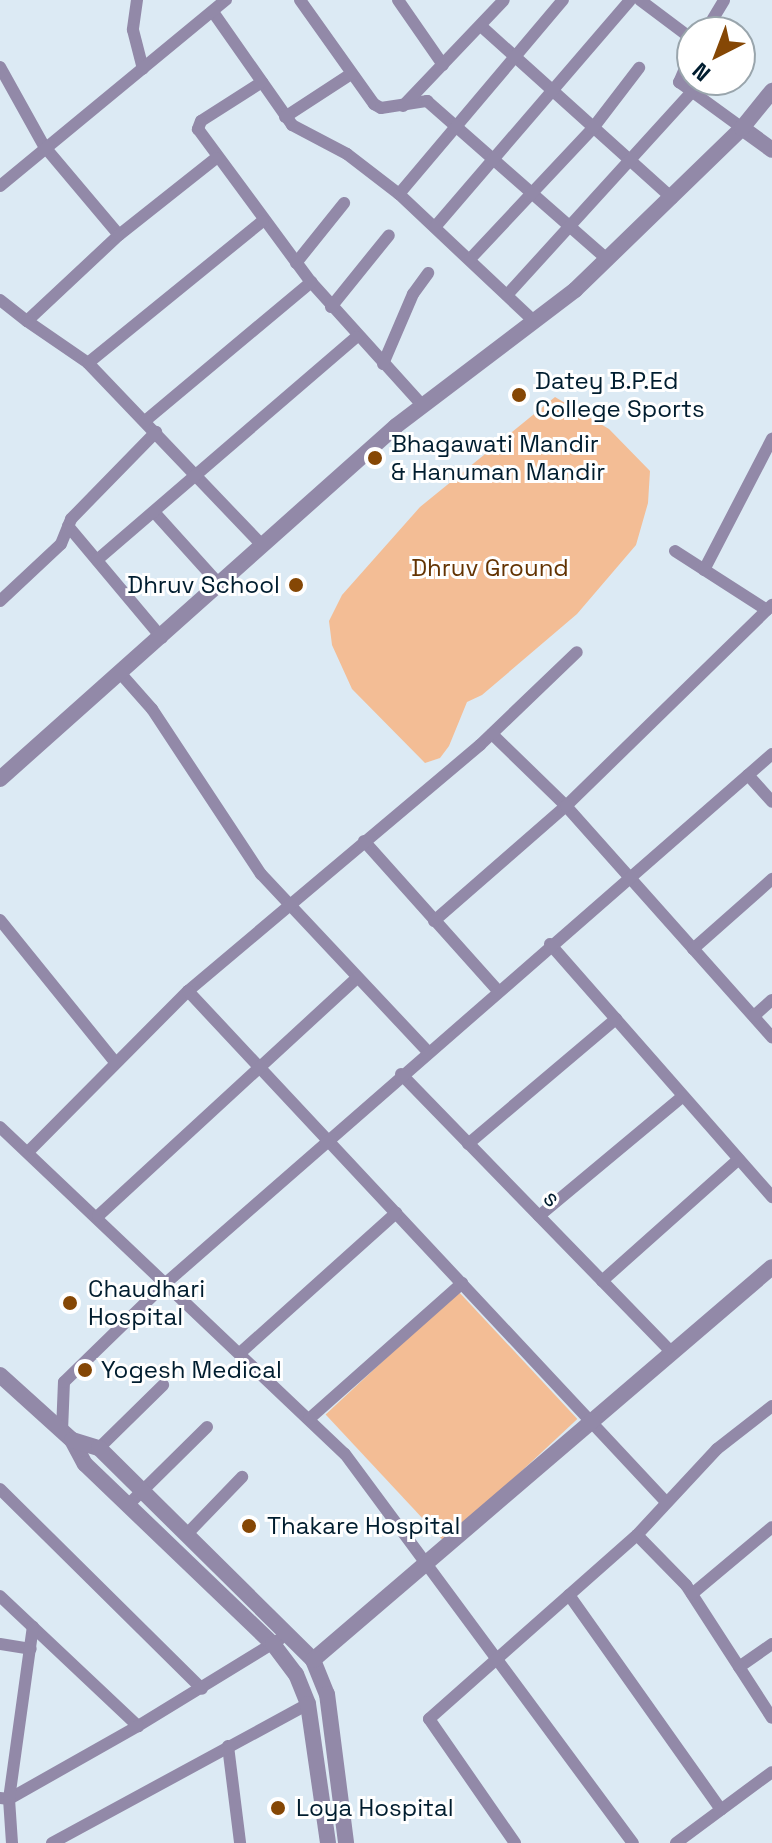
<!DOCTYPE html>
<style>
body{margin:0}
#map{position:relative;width:772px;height:1843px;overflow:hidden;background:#dceaf4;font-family:"Space Grotesk",sans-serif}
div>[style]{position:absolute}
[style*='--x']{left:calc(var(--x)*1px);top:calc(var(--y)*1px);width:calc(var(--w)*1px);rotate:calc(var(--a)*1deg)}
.green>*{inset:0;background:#f3bd95;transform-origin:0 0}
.minor>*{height:12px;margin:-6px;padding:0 6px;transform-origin:6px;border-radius:6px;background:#9289a8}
.tertiary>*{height:16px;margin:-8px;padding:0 8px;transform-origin:8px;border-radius:8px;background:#9289a8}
.dots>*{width:22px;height:22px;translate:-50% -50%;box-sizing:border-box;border:4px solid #fff;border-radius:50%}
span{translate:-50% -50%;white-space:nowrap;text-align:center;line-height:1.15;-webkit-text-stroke:6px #fff;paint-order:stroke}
.poi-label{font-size:24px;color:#001d2f}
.left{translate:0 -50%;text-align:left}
.right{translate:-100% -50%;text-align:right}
.park-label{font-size:24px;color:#633302}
.street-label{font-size:24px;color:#001d2f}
.north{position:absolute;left:676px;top:16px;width:80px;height:80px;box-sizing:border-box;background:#fff;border:2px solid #99a5ac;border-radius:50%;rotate:222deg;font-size:22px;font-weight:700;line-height:32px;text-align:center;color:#001d2f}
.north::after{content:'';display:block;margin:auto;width:28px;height:36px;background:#854705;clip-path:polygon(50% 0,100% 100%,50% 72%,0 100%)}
</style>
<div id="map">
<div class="green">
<i style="clip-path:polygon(555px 397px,609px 429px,650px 471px,648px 503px,636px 545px,577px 614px,482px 695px,467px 702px,449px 746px,440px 758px,425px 763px,352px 689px,332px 645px,329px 621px,342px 595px,420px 507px)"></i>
<i style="left:458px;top:1291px;width:175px;height:181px;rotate:47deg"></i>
</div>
<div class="minor">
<i style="--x:137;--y:0;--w:30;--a:98"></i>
<i style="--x:133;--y:30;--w:40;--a:75.6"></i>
<i style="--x:300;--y:0;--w:128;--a:54.6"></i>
<i style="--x:374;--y:104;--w:8;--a:30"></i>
<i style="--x:381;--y:108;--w:47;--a:-8.7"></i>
<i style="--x:427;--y:101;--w:241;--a:41.3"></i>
<i style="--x:398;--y:0;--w:79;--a:55.3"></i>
<i style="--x:640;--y:0;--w:65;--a:36.9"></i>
<i style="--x:213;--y:12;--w:138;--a:55"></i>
<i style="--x:292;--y:125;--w:62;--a:27.8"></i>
<i style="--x:347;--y:154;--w:66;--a:37.6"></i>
<i style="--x:399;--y:194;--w:185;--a:43.3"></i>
<i style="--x:482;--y:27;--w:256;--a:42"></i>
<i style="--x:705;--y:32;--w:37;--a:-59"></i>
<i style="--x:692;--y:52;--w:33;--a:113"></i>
<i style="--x:679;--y:82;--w:78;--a:36.1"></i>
<i style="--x:0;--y:67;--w:90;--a:60.9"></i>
<i style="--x:44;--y:146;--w:116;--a:49.9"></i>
<i style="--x:262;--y:82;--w:72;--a:147.4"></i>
<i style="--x:201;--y:121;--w:9;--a:111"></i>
<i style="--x:198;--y:129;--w:190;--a:53.6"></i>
<i style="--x:311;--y:282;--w:167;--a:47.9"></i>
<i style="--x:403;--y:106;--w:146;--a:-46.4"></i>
<i style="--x:285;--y:117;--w:79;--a:-33.1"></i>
<i style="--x:0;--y:186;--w:293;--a:-39.5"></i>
<i style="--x:399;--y:194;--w:254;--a:-49.8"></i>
<i style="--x:435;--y:227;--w:299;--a:-49.3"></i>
<i style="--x:470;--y:259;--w:180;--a:-46.8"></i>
<i style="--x:593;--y:128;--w:76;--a:-52.5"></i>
<i style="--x:296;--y:263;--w:77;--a:-51.3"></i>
<i style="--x:507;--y:295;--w:275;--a:-47.7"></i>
<i style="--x:0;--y:300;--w:34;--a:38"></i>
<i style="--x:27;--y:321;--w:126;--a:-43.1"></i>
<i style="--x:119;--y:235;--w:124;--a:-38.4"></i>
<i style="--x:331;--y:307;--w:92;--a:-51.1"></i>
<i style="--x:27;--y:321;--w:74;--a:34.5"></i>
<i style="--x:88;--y:363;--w:253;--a:46.3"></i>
<i style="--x:88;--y:363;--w:225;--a:-39.1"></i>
<i style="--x:383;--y:364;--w:76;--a:-66.8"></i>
<i style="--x:413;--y:294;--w:26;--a:-54"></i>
<i style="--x:145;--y:421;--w:217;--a:-39.9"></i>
<i style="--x:154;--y:512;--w:98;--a:47.9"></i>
<i style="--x:68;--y:526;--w:146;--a:50"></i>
<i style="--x:675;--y:551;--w:109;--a:32.7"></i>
<i style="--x:97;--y:560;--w:342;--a:-40.7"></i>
<i style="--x:704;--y:570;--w:148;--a:-62.6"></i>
<i style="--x:0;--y:601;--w:83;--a:-43.1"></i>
<i style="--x:61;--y:544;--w:27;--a:-68"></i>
<i style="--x:71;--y:519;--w:122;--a:-45.7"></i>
<i style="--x:121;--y:674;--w:47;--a:48.5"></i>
<i style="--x:152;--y:709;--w:198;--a:56.6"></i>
<i style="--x:261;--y:874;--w:243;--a:46.8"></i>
<i style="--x:492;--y:734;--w:103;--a:44.2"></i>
<i style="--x:566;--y:806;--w:310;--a:48.3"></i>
<i style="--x:748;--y:775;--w:36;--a:48"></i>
<i style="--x:364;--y:841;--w:200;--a:48.2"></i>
<i style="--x:0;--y:920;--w:184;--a:51"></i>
<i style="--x:434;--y:921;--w:175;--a:-41.1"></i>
<i style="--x:566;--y:806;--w:288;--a:-44.3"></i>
<i style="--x:550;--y:944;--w:337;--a:48.7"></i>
<i style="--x:693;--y:949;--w:106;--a:-41.5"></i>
<i style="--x:188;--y:991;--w:382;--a:-40.1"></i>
<i style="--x:480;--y:745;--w:134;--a:-43.8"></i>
<i style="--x:754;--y:1016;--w:24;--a:-42"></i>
<i style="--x:401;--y:1074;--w:389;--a:45.8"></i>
<i style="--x:0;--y:1127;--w:475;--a:43.5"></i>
<i style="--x:345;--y:1454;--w:484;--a:53.5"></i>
<i style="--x:468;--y:1144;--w:194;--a:-40.2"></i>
<i style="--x:28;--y:1152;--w:227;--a:-45.2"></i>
<i style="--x:188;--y:991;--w:698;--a:46.91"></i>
<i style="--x:98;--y:1216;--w:352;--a:-42.6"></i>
<i style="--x:539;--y:1216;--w:187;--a:-39.8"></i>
<i style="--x:602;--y:1281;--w:183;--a:-41.7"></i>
<i style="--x:240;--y:1353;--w:210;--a:-41.9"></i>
<i style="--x:309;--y:1419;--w:205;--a:-41.6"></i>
<i style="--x:62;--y:1431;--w:49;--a:-87.7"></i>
<i style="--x:64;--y:1382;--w:144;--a:-44.2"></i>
<i style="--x:167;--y:1282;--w:803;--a:-41.11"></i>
<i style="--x:99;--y:1448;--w:90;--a:-44.5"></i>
<i style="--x:0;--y:1489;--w:284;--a:44.7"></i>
<i style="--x:128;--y:1505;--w:111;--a:-44.6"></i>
<i style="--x:186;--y:1535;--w:81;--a:-46"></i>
<i style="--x:637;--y:1535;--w:70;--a:45.6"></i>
<i style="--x:686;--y:1585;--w:158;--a:57.1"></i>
<i style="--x:692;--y:1594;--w:104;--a:-39.9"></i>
<i style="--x:569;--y:1595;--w:263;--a:54.7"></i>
<i style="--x:0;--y:1596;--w:190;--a:43.3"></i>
<i style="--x:138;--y:1726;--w:167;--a:-31.5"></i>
<i style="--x:0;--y:1644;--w:31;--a:9"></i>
<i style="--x:739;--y:1667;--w:40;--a:-34.9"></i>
<i style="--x:228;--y:1746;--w:98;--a:82.9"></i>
<i style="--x:0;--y:1798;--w:9;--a:6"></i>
<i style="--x:9;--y:1799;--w:148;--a:-29.5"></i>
<i style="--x:12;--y:1843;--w:44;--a:-93.9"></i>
<i style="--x:9;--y:1799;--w:174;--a:-82.1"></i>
<i style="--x:52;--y:1843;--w:291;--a:-28.5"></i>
<i style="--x:515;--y:1843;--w:151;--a:-124.7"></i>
<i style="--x:429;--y:1719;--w:278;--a:-41.5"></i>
<i style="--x:637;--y:1535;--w:117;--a:-47.1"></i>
<i style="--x:717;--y:1449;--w:70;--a:-38"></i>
<i style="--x:676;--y:1843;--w:119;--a:-36.5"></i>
</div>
<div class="tertiary">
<i style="--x:742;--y:128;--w:37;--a:36"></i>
<i style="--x:0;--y:779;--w:530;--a:-41.71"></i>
<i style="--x:396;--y:426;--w:225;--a:-37.2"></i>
<i style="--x:575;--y:290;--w:233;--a:-44.1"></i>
<i style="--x:742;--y:128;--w:48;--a:-51"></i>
<i style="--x:0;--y:1375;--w:97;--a:42.1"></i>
<i style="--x:72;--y:1440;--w:27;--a:62"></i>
<i style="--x:85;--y:1464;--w:260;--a:43.8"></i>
<i style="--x:273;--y:1644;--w:38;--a:53"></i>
<i style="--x:296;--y:1674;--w:32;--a:68"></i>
<i style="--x:308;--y:1704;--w:140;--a:81.8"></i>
<i style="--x:72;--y:1440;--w:28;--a:17"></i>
<i style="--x:99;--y:1448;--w:301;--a:44.7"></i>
<i style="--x:313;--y:1660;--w:37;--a:68"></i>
<i style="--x:327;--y:1694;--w:150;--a:82.7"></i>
<i style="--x:313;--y:1660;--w:604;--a:-40.57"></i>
</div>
<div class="dots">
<i style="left:519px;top:395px;background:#854705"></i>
<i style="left:375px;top:458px;background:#854705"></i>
<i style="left:296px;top:585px;background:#854705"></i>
<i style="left:70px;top:1303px;background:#854705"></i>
<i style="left:85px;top:1370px;background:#854705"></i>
<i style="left:249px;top:1526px;background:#854705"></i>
<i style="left:278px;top:1808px;background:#854705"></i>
</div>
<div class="poi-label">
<span class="left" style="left:535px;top:395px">Datey B.P.Ed<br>College Sports</span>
<span class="left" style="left:391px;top:458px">Bhagawati Mandir<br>&amp; Hanuman Mandir</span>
<span class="right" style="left:280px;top:585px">Dhruv School</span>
<span class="left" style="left:88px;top:1303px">Chaudhari<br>Hospital</span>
<span class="left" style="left:101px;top:1370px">Yogesh Medical</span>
<span class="left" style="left:267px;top:1526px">Thakare Hospital</span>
<span class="left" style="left:296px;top:1808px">Loya Hospital</span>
</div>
<div class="park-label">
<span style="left:490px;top:568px">Dhruv Ground</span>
</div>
<div class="street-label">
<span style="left:552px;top:1198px;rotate:46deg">s</span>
</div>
<div class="north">N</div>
</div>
